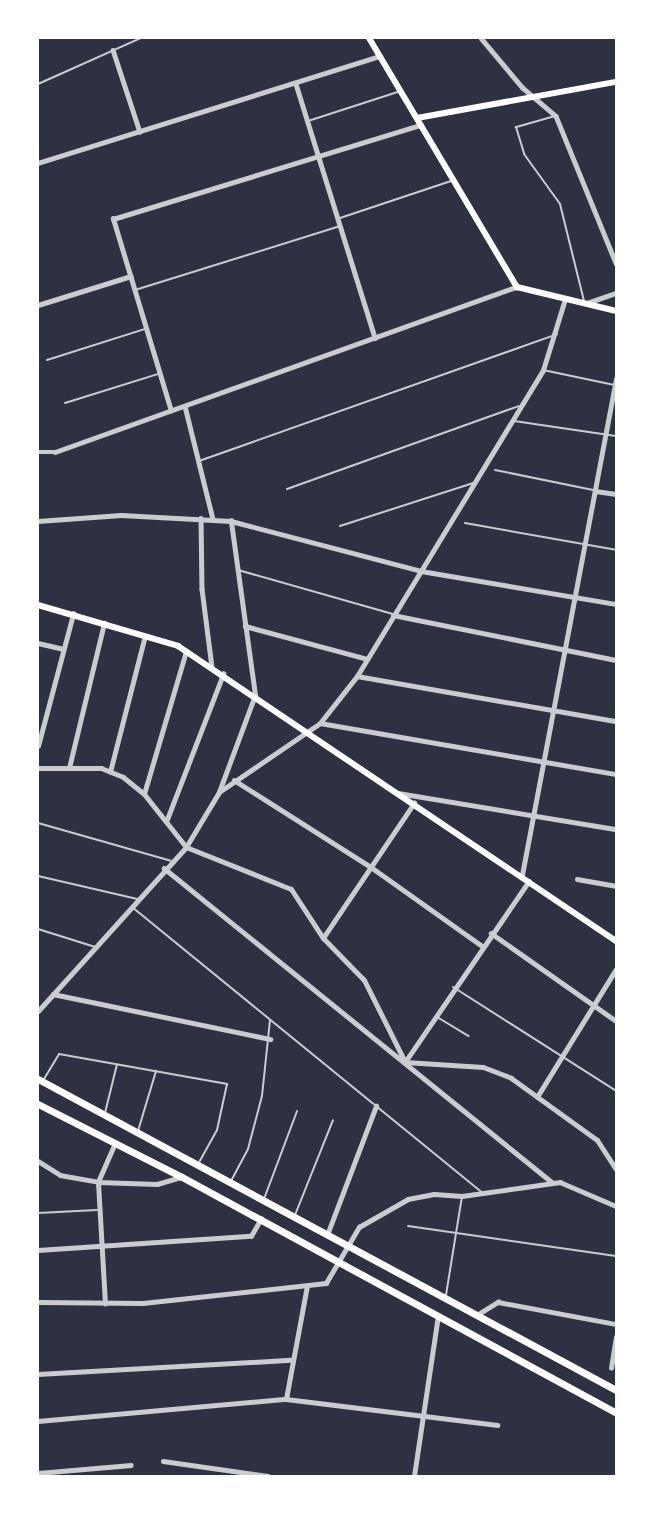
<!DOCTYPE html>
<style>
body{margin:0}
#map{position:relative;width:654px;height:1514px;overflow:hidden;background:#2d3142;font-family:Roboto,sans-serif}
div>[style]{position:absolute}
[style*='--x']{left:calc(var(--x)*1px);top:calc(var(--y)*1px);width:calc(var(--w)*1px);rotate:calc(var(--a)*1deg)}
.service>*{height:2px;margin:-1px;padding:0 1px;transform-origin:1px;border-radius:1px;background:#caccd0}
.minor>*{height:4.5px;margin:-2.25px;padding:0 2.25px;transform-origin:2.25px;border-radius:2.25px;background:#caccd0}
.tertiary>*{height:5px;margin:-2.5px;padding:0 2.5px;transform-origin:2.5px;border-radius:2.5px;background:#caccd0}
.secondary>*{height:6px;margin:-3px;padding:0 3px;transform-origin:3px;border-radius:3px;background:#fff}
.primary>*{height:7px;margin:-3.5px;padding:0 3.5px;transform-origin:3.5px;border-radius:3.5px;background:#fff}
span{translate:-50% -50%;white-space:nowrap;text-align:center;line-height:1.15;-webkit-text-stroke:4px #fff;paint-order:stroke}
.frame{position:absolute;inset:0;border:39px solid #fff;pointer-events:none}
</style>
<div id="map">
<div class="service">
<i style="--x:38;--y:84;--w:113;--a:-24.1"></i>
<i style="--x:555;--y:116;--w:41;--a:164.2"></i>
<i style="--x:516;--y:127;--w:28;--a:73"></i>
<i style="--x:524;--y:154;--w:62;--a:54.2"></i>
<i style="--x:560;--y:204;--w:100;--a:76.1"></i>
<i style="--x:308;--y:121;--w:95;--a:-17.9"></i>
<i style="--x:340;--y:218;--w:117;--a:-18.4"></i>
<i style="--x:135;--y:290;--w:215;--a:-17.3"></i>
<i style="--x:47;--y:360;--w:103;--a:-17.6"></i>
<i style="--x:543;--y:370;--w:73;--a:11.9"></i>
<i style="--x:65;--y:403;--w:97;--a:-17.3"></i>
<i style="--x:514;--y:421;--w:103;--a:8.4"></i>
<i style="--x:199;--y:461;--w:380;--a:-19.5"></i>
<i style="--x:495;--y:470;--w:100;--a:11.5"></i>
<i style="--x:287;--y:489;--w:246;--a:-19.7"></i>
<i style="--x:465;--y:523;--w:153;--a:10.1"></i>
<i style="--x:340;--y:526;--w:140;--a:-17.9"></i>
<i style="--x:238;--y:570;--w:160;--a:15.9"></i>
<i style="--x:38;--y:823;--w:138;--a:15.9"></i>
<i style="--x:38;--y:876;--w:103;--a:13"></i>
<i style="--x:132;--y:907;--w:453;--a:39.2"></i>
<i style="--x:38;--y:929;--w:60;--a:17.5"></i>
<i style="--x:453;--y:987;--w:193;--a:32.5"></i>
<i style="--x:437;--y:1017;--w:37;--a:31"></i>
<i style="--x:44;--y:1079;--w:29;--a:-59"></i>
<i style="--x:59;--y:1054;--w:171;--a:10.1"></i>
<i style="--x:227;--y:1084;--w:47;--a:102.3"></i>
<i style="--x:217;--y:1130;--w:38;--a:119"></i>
<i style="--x:105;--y:1113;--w:50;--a:-76.2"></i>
<i style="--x:138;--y:1131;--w:63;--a:-73.3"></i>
<i style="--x:231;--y:1181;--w:36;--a:-62"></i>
<i style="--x:248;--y:1149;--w:55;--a:-75.2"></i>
<i style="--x:262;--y:1096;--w:76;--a:-84"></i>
<i style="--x:264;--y:1199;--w:94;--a:-69.4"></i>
<i style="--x:38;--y:1213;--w:59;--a:-2.9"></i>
<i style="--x:295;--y:1215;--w:102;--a:-68.2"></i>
<i style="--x:408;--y:1226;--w:210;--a:8.2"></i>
<i style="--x:446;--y:1295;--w:100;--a:-80.8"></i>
</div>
<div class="minor">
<i style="--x:481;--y:38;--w:65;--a:50"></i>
<i style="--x:523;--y:88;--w:43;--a:40.3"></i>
<i style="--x:556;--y:116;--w:159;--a:67.8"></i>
<i style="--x:113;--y:50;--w:86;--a:71.8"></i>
<i style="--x:296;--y:84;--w:266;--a:72.7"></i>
<i style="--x:38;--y:163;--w:358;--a:-17.4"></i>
<i style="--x:587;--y:303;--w:31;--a:-19"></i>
<i style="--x:38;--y:305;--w:97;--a:-17.3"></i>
<i style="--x:185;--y:406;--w:116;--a:76.1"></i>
<i style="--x:171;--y:411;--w:201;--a:-106.8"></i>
<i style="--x:113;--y:219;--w:322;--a:-17"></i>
<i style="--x:38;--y:452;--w:17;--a:0"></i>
<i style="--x:55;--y:452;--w:491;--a:-19.7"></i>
<i style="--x:595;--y:491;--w:21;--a:8"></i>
<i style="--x:201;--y:518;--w:71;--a:89.2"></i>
<i style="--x:202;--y:589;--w:79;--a:82.7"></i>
<i style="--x:38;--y:521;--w:83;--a:-4.1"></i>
<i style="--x:121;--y:515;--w:110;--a:3.1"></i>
<i style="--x:231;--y:521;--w:196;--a:14.7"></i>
<i style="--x:421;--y:571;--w:198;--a:9.6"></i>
<i style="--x:393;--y:615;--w:227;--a:11.4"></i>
<i style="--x:245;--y:626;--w:126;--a:15.1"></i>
<i style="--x:38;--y:643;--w:26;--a:13"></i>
<i style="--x:357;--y:676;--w:263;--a:9.9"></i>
<i style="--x:320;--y:723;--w:300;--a:9.8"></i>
<i style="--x:38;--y:746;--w:137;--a:-75.1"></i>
<i style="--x:69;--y:768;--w:149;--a:-76.4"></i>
<i style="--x:110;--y:772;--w:140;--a:-75.6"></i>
<i style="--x:234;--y:780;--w:162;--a:32.4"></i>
<i style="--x:371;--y:867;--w:136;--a:35.4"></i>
<i style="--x:219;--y:792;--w:103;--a:-69.6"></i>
<i style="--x:255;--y:695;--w:176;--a:-97.9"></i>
<i style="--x:398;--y:793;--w:221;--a:9.4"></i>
<i style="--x:144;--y:794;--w:149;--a:-73.6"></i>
<i style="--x:166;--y:822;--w:159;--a:-68.9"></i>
<i style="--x:164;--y:868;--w:499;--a:39"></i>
<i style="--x:522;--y:875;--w:505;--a:-79.27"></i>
<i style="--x:577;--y:879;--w:40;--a:10"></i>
<i style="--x:491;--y:933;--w:153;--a:35.1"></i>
<i style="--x:323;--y:938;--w:163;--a:-56"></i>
<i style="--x:53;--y:994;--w:222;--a:11.7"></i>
<i style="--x:405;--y:1062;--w:219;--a:-55.6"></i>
<i style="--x:537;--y:1097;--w:150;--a:-58.3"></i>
<i style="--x:38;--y:1161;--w:26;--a:32"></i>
<i style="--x:60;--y:1175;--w:39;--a:10"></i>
<i style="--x:98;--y:1182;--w:59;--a:1.9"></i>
<i style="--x:157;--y:1184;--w:25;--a:-16"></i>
<i style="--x:327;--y:1235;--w:138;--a:-69.2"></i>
<i style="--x:38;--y:1250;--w:213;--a:-3.8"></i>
<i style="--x:251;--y:1236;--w:20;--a:-60"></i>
<i style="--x:38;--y:1302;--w:105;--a:0.5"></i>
<i style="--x:143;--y:1303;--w:184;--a:-6.2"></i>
<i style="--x:326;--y:1283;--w:65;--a:-59.5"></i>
<i style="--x:359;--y:1227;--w:56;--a:-29.7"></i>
<i style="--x:408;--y:1199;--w:26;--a:-11"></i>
<i style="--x:434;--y:1194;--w:28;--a:4"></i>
<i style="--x:462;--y:1196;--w:99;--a:-8.1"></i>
<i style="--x:560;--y:1182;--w:61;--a:23.2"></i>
<i style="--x:105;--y:1304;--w:122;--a:-93.3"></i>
<i style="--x:98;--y:1182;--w:43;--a:-66.4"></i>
<i style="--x:477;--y:1315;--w:25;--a:-32"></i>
<i style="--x:498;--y:1302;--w:120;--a:10.6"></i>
<i style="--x:611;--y:1368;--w:31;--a:-81"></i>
<i style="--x:38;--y:1374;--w:253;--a:-3.2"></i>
<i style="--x:286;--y:1399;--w:115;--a:-79.5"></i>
<i style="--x:38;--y:1421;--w:249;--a:-5.1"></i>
<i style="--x:286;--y:1399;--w:213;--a:7"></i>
<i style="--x:163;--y:1461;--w:106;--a:8.1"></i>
<i style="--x:38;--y:1473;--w:93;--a:-4.9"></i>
<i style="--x:414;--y:1476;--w:162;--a:-81.5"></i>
</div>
<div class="tertiary">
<i style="--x:38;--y:768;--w:63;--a:0"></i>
<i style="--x:101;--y:768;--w:24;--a:22"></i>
<i style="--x:123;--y:777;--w:27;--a:39"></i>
<i style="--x:144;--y:794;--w:68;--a:51.6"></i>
<i style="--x:186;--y:847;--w:113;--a:21.8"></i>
<i style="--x:291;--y:889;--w:59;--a:56.9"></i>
<i style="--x:323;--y:938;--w:59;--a:45.7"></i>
<i style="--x:364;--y:980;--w:92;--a:63.4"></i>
<i style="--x:405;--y:1062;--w:78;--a:3.7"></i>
<i style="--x:483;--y:1067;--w:30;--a:21"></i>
<i style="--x:511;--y:1078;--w:106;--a:35.8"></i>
<i style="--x:597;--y:1140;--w:35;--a:57"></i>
<i style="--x:38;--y:1011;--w:221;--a:-47.9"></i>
<i style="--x:186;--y:847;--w:64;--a:-59"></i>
<i style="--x:219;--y:792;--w:122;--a:-34.3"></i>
<i style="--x:320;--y:723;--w:60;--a:-51.8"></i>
<i style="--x:357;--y:676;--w:358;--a:-58.7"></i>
<i style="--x:543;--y:370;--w:74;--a:-72.8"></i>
</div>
<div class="secondary">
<i style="--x:369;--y:38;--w:290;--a:59.3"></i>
<i style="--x:517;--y:287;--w:102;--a:13.6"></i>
<i style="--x:417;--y:118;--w:202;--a:-10.3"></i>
<i style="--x:38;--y:605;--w:146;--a:16.3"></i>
<i style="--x:178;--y:646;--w:528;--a:33.96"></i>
</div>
<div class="primary">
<i style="--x:38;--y:1079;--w:656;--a:28.28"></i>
<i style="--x:38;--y:1104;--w:161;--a:26.9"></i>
<i style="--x:182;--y:1177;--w:494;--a:28.5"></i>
</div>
<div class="frame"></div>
</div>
